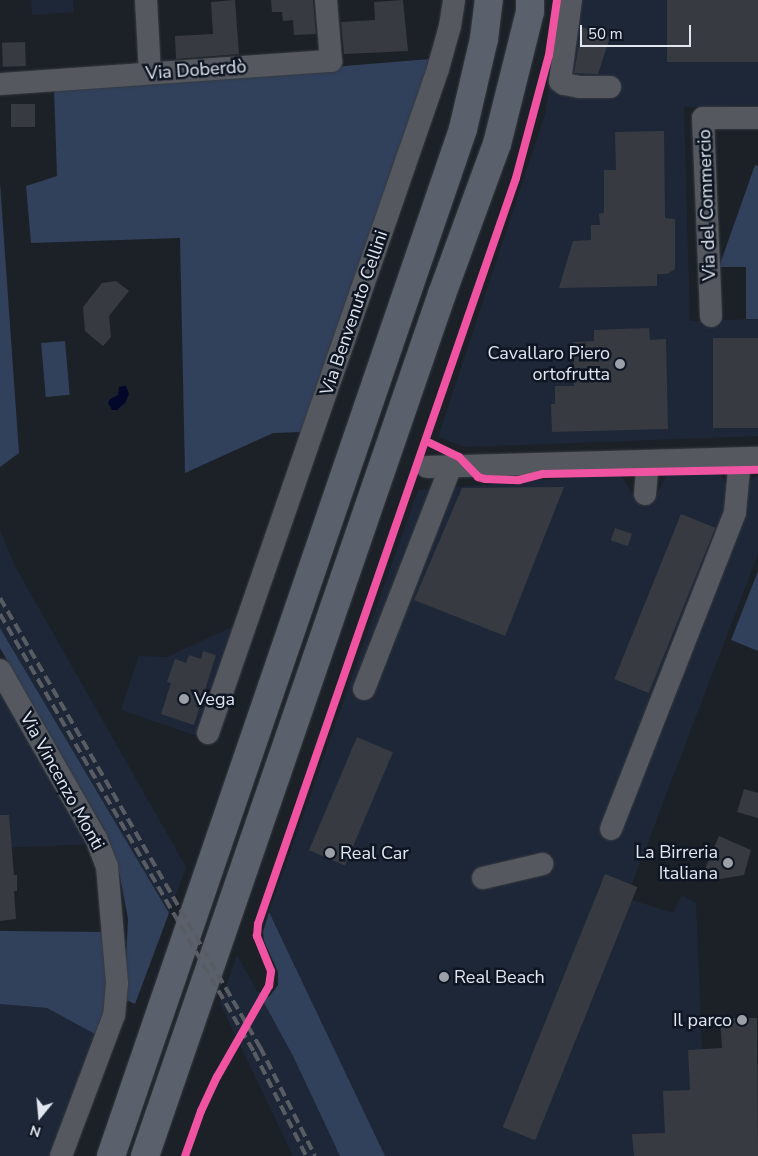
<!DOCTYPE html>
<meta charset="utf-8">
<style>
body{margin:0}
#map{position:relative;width:758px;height:1156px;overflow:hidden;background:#1c2128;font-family:"Nunito Sans",sans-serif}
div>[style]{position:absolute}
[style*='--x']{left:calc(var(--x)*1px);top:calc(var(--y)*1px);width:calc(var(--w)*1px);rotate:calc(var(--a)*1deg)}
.built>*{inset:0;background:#1e2738}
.green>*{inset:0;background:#31405b;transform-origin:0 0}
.water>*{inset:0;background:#03082b}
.building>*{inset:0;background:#373b41;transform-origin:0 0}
.roads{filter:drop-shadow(0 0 1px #373b40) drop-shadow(0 0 1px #373b40)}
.minor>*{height:22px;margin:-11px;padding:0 11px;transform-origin:11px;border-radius:11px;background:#55585e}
.highway>*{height:28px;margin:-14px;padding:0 14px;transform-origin:14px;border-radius:14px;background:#5b616c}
.rail>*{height:4px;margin-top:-2px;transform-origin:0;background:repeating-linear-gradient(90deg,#595d63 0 10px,transparent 0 15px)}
.cycleway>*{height:8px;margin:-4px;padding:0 4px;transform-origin:4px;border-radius:4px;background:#f153a3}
.dots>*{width:14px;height:14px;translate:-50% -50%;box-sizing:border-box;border:2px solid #0f1623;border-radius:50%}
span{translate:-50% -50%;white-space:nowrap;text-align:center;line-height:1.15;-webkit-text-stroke:5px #0f1623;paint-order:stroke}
.street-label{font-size:18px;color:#e1e6ef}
.poi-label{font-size:18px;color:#e1e6ef}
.right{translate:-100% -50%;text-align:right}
.left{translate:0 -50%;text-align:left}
.north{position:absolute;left:15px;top:1091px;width:50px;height:50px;-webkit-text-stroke:4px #0f1623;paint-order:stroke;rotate:197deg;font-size:14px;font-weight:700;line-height:20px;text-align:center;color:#e1e6ef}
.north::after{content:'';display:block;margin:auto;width:18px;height:22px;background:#e1e6ef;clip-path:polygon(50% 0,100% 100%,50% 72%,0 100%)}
.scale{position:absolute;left:580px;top:25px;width:111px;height:22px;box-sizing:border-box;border:2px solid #e1e6ef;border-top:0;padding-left:6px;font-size:15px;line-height:18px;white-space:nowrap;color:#e1e6ef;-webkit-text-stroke:4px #0f1623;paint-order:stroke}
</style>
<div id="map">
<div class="built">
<i style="clip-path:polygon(31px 0,73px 0,74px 12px,32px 15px)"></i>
<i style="clip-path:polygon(563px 0,758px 0,758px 105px,684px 107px,690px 321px,758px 319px,758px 436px,466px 447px,438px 437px,545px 114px)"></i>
<i style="clip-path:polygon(718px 472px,726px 483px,749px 482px,758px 475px,758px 554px,548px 1104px,632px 900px,673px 913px,682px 895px,696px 903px,702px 1049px,752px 1047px,758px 1156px,385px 1156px,269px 912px,418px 490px,620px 474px,633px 494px,657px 494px,667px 474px)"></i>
<i style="clip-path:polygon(0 531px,16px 568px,186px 867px,169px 913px,0 628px)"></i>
<i style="clip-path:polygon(236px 625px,256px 632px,218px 743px,121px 710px,139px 656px,167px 657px)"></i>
<i style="clip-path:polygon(0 689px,92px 844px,0 848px)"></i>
<i style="clip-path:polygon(237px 955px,293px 1056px,340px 1156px,293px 1156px,220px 1003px)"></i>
<i style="clip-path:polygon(0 1004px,47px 1008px,95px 1034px,49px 1156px,0 1156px)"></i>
</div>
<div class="green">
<i style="clip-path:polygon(430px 59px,303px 432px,273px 433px,185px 473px,180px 238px,31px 243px,26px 186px,57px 176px,54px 90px)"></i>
<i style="clip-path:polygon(755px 165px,758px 166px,758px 319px,746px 319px,746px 267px,719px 267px)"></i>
<i style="clip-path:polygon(0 183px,19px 453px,0 467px)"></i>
<i style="left:65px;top:341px;width:54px;height:24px;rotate:85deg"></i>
<i style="clip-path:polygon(758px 571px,758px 651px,731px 640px)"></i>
<i style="clip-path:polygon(0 628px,169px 913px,135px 1004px,124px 999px,128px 919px,117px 861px,104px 829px,0 648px)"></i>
<i style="clip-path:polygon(269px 912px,385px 1156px,340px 1156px,293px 1056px,258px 992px,269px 997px,278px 985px,278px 972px,264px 941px,263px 932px)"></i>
<i style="clip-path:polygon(0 931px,106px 932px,108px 986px,103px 1012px,95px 1034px,47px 1008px,0 1004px)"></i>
</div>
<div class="water">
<i style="clip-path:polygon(124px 386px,126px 386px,129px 394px,125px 403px,117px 410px,112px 410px,108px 403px,110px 399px,118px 395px,119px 387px)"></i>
</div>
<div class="building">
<i style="clip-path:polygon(235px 0,239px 54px,176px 59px,175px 36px,213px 34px,211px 2px)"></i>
<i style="clip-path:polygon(271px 0,313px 0,316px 34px,294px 35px,293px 20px,283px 21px,282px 12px,272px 12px)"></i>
<i style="clip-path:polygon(403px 0,408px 51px,344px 54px,341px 22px,375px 20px,374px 2px)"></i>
<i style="left:667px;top:0;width:91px;height:62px"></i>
<i style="clip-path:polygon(582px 27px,610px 37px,598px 74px,574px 73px)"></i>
<i style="left:25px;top:42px;width:24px;height:23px;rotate:88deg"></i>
<i style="left:11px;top:104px;width:24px;height:23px"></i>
<i style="clip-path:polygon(664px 131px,665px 218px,675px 219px,675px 269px,667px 274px,657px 274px,657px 286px,559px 288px,573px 241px,591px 240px,591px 225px,600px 225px,599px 214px,604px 213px,604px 170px,616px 170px,615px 132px)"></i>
<i style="clip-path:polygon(116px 281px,129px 291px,109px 316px,111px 337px,103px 346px,85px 331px,83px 307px,102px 283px)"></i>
<i style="clip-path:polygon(649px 328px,650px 340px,666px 339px,668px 429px,552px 432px,551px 404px,555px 404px,555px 386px,574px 386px,573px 342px,594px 341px,594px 330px)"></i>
<i style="left:758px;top:338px;width:90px;height:45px;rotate:90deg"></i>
<i style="clip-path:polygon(564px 487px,505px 636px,414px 600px,462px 488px)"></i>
<i style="left:681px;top:514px;width:37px;height:178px;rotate:22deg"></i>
<i style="left:615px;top:528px;width:18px;height:13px;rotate:19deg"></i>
<i style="clip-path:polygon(203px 651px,216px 655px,194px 725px,161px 714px,171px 683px,167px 682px,175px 659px,186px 663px,189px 655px,201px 659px)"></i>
<i style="left:357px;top:737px;width:39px;height:123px;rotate:23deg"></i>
<i style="clip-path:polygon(744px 789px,758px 793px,758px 818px,737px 812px)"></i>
<i style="clip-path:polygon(0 815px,9px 815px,14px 875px,17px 875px,17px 891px,14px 891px,16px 919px,0 921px)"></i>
<i style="clip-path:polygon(719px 836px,751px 850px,744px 875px,714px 880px,702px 876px)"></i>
<i style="left:605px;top:874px;width:35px;height:273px;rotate:22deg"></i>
<i style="clip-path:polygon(720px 1018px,757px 1018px,758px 1156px,634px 1156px,632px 1134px,665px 1133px,663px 1091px,690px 1090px,688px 1050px,722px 1048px)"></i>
</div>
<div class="roads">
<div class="minor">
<i style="--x:146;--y:0;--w:73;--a:86.9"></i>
<i style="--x:571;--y:0;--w:82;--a:97.7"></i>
<i style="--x:560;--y:81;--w:5;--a:37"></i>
<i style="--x:564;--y:84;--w:16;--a:11"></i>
<i style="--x:580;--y:87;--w:30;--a:0"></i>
<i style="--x:0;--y:84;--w:332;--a:-4"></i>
<i style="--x:331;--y:61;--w:61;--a:-94.7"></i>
<i style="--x:711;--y:316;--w:198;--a:-92.3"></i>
<i style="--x:703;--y:118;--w:55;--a:0"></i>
<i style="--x:427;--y:467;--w:331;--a:-1.6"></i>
<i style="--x:645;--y:494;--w:33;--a:-85"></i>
<i style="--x:0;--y:670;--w:193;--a:60.3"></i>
<i style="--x:96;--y:838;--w:30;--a:69"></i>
<i style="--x:107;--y:866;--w:117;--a:85.1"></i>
<i style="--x:117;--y:983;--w:32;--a:95"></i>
<i style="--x:114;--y:1015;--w:151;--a:110.6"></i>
<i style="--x:364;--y:689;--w:239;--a:-68.7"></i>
<i style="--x:208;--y:733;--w:703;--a:-70.89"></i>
<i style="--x:438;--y:69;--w:45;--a:-74.4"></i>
<i style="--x:450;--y:26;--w:26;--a:-81"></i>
<i style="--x:611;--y:829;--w:340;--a:-68.6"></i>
<i style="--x:735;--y:512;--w:53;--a:-84.6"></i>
<i style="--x:483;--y:878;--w:61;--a:-13.3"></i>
</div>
<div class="highway">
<i style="--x:111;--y:1156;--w:1086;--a:-71.08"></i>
<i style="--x:463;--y:129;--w:92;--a:-76.9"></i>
<i style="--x:484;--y:39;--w:39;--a:-83"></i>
<i style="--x:145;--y:1156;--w:912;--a:-70.99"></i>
<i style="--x:442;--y:294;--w:160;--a:-69.9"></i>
<i style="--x:497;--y:144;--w:136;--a:-76"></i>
<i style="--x:530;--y:12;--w:12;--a:-90"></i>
</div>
</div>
<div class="rail">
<i style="--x:0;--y:598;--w:519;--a:59.93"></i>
<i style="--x:260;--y:1047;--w:122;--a:63.2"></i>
<i style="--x:0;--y:614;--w:506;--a:59.89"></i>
<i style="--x:254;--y:1052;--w:116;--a:63.4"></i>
</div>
<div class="cycleway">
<i style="--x:426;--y:441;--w:37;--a:26"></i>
<i style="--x:459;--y:457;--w:28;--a:46"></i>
<i style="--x:478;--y:477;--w:7;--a:16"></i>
<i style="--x:485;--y:479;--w:34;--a:2"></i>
<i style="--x:519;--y:480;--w:25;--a:-14"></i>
<i style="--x:543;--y:474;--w:215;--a:-1.1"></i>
<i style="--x:185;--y:1156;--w:48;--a:-70.4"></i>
<i style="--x:201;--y:1111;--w:38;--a:-65"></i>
<i style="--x:217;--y:1077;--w:105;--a:-60.3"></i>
<i style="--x:269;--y:986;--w:15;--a:-82"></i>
<i style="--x:271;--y:971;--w:38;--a:-112"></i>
<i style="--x:257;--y:936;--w:12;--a:-85"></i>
<i style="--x:258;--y:924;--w:789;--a:-70.92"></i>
<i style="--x:516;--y:178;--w:127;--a:-75"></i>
<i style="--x:549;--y:55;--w:56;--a:-81.7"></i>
</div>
<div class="dots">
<i style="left:620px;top:364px;background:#9ca1a9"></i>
<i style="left:184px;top:699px;background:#9ca1a9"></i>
<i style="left:330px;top:853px;background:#9ca1a9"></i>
<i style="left:728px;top:863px;background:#9ca1a9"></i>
<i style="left:444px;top:977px;background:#9ca1a9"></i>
<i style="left:742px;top:1020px;background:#9ca1a9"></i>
</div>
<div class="street-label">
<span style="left:196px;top:70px;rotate:-4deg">Via Doberdò</span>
<span style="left:707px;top:205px;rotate:-92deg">Via del Commercio</span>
<span style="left:354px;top:313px;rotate:-71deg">Via Benvenuto Cellini</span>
<span style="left:62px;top:781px;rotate:61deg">Via Vincenzo Monti</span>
</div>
<div class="poi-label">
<span class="right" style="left:610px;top:364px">Cavallaro Piero<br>ortofrutta</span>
<span class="left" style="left:194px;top:699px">Vega</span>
<span class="left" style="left:340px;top:853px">Real Car</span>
<span class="right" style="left:718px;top:863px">La Birreria<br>Italiana</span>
<span class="left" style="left:454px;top:977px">Real Beach</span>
<span class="right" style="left:732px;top:1020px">Il parco</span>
</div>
<div class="north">N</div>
<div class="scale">50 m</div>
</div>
